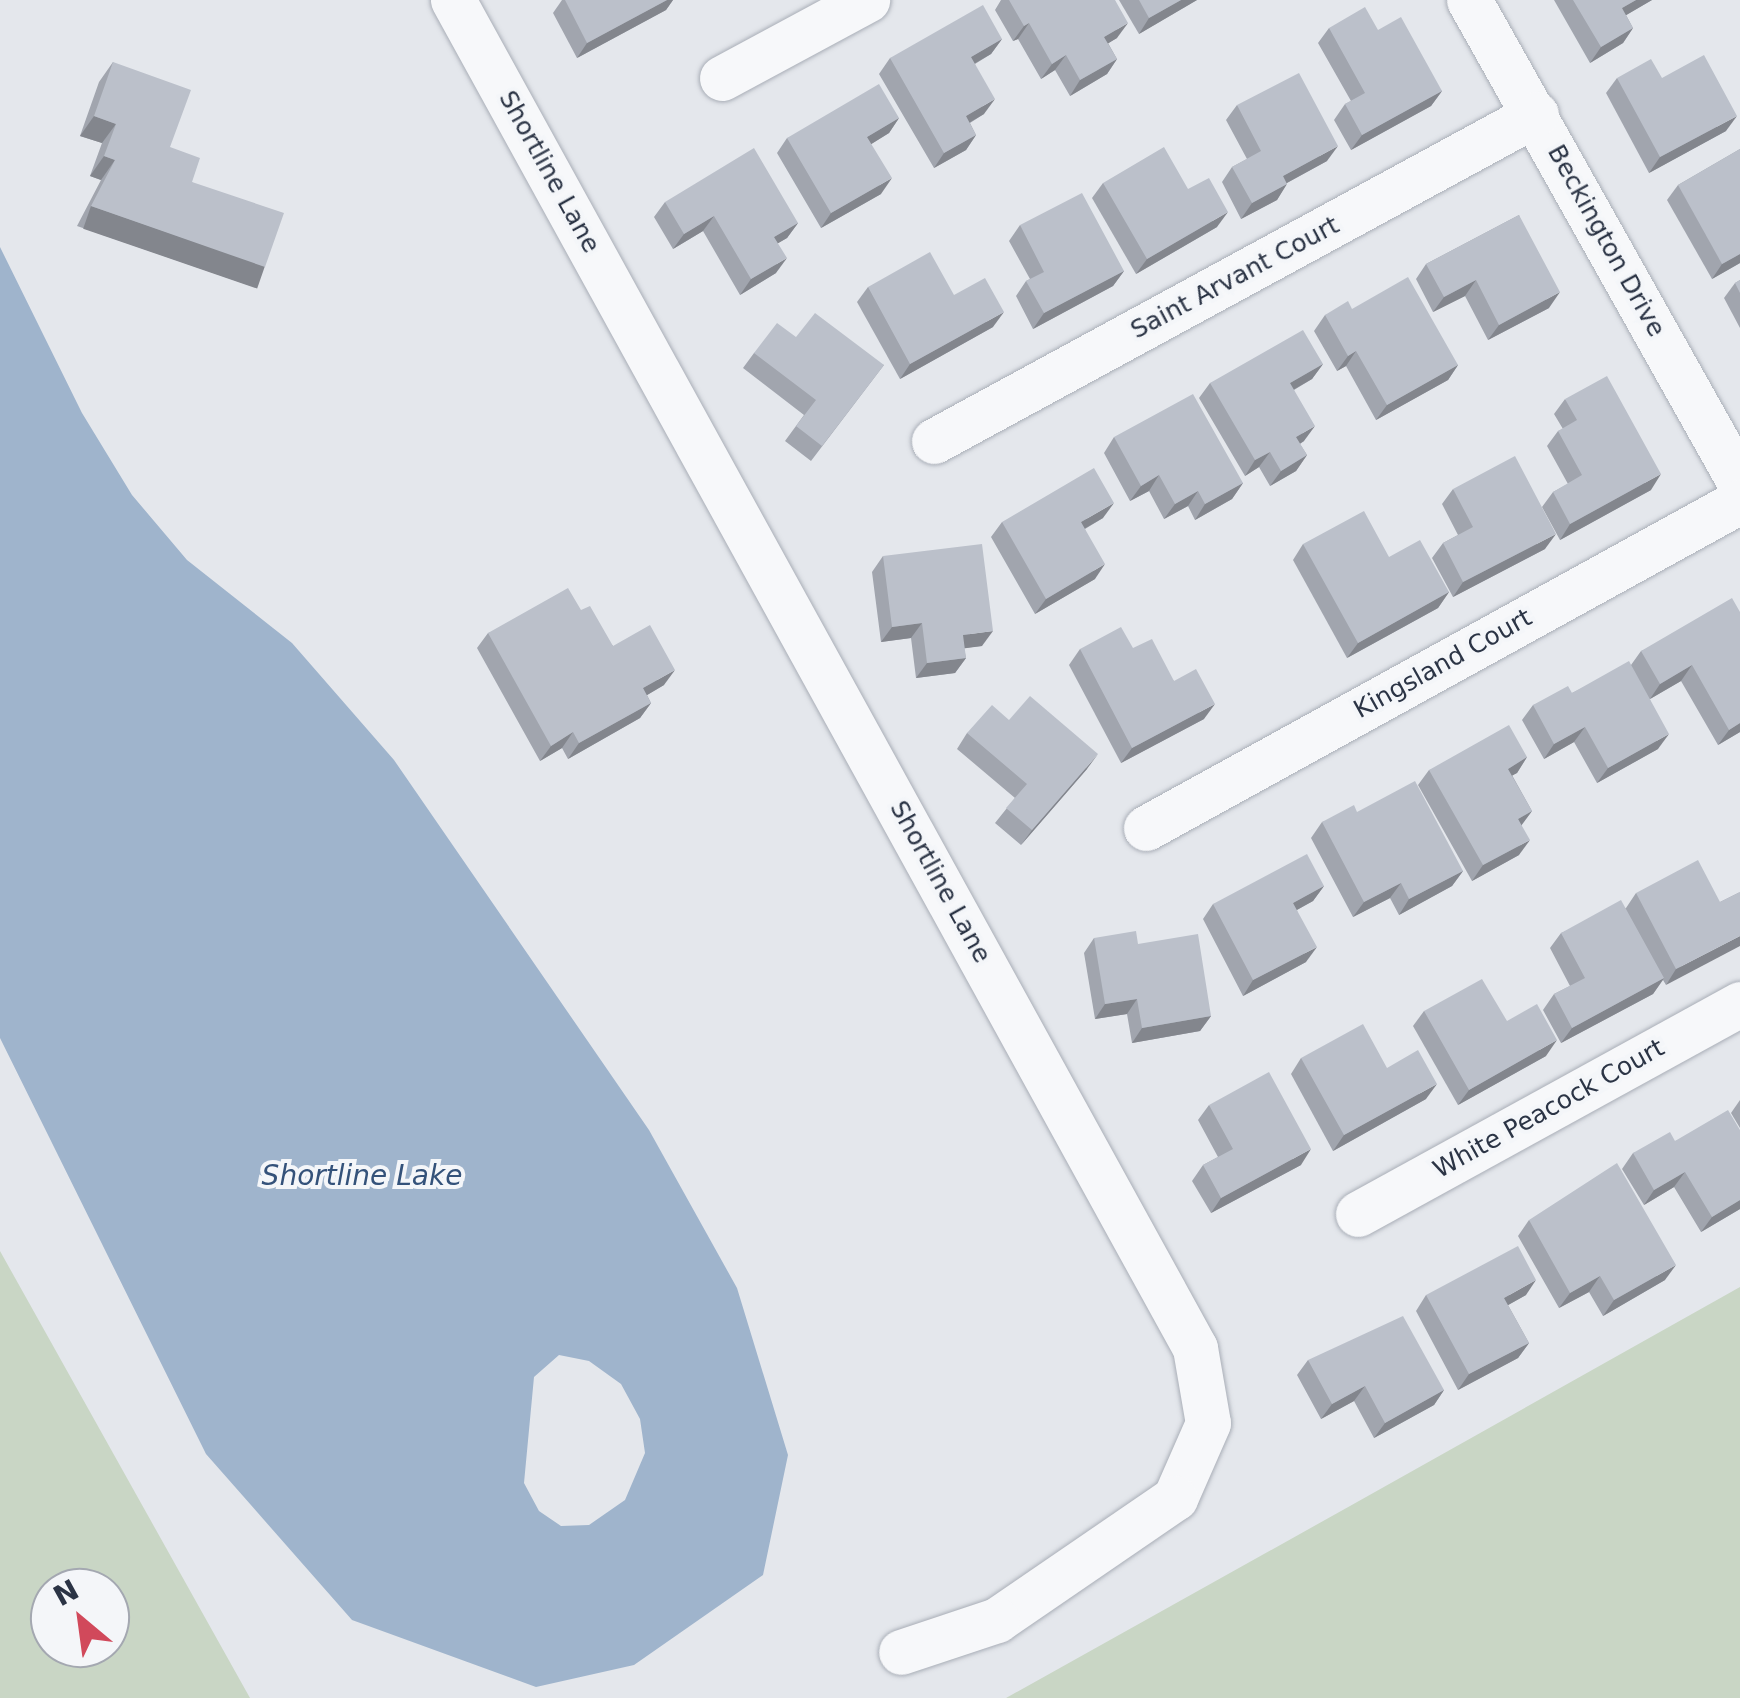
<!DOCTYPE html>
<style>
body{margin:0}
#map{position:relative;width:1740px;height:1698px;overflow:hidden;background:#e4e7ec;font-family:"DejaVu Sans",sans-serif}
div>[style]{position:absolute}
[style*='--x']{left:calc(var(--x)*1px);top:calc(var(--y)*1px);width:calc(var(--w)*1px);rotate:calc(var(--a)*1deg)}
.green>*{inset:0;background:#c9d6c5}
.water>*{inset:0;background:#9fb4cc}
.roads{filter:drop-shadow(0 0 2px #a9aeb7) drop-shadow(0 0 2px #a9aeb7)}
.minor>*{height:45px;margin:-22.5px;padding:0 22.5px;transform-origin:22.5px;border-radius:22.5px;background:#f7f8fa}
.wall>*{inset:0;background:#a1a5ae}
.shaded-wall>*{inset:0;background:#83868d;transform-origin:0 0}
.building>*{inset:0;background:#bbc0ca}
span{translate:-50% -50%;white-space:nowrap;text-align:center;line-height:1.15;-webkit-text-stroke:8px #f4f6f9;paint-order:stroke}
.street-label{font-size:25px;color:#2b3445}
.water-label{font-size:28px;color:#34527a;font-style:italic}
.north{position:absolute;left:30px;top:1568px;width:100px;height:100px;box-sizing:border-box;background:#f4f6f9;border:2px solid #a4a8b1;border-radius:50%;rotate:331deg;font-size:28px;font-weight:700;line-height:40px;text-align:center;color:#2b3445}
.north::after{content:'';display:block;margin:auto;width:35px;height:45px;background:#d1495b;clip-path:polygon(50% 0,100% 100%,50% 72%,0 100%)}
</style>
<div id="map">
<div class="green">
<i style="clip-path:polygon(evenodd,0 1251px,250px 1698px,0 1698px,0 1251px,110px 1588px,110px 1648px,50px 1648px,50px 1588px,110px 1588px)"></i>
<i style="clip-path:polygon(1740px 1287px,1740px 1698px,1006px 1698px,1350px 1506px)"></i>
</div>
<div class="water">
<i style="clip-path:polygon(evenodd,0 247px,82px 413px,132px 495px,187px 560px,292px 643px,394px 760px,649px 1130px,737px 1288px,788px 1455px,763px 1575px,634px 1665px,536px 1687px,352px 1620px,206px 1454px,0 1038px,0 247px,559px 1355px,589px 1361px,621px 1384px,640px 1419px,645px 1453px,625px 1500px,589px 1525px,561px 1526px,539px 1511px,524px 1483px,534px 1377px,559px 1355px)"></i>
</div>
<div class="roads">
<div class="minor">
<i style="--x:453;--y:0;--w:1539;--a:61.17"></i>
<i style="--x:1195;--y:1348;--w:76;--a:80.2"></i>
<i style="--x:1208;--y:1423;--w:82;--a:113.7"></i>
<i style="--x:1175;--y:1498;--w:216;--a:145.6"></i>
<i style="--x:997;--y:1620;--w:101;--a:161.6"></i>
<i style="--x:1469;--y:0;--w:554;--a:60.7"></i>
<i style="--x:722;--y:78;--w:165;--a:-28.3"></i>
<i style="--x:934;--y:441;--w:685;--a:-28.51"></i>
<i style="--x:1146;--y:828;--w:678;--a:-28.83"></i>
<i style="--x:1358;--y:1214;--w:436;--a:-28.8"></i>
</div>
</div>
<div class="wall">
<i style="clip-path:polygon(562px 0,673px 0,666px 10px,577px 58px,553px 13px)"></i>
<i style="clip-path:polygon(1001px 0,1115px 0,1117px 38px,1108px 43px,1117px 59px,1107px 74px,1070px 96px,1055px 70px,1041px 79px,1018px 39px,1013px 41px,995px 10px)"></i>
<i style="clip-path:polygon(1119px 0,1197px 0,1139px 34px)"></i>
<i style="clip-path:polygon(1554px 0,1652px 0,1626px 15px,1633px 28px,1623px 43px,1590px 63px)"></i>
<i style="clip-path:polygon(1329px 28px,1378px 30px,1442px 91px,1431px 106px,1351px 150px,1334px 120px,1345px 104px,1351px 101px,1318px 43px)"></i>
<i style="clip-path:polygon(1002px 39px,991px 54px,975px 64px,984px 114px,970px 123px,976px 135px,966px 150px,934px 168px,879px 74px,890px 58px)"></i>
<i style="clip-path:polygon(113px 62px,192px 182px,251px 286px,77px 226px,101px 180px,90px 176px,102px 143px,80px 136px,99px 82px)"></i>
<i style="clip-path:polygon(1617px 78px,1726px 131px,1649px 173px,1606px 93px)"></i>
<i style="clip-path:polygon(1237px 105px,1327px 161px,1287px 183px,1277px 200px,1241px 219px,1222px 182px,1232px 167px,1247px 159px,1226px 120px)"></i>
<i style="clip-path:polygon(899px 118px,889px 133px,871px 144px,881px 194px,821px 228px,777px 153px,787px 138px)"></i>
<i style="clip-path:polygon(1740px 149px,1740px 263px,1712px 279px,1667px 200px,1678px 185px)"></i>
<i style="clip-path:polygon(1103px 183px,1188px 189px,1217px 227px,1136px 274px,1092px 198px)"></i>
<i style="clip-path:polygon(665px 202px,798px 223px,787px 238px,778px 243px,776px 273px,740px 295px,703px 231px,673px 249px,654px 217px)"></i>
<i style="clip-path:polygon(1519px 215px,1549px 308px,1488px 340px,1465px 296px,1433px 312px,1416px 279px,1426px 264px)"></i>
<i style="clip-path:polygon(1020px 225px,1124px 271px,1113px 286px,1033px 329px,1016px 296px,1026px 281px,1030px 279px,1009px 241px)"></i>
<i style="clip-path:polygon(1740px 280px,1740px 328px,1724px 298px,1735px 283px)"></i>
<i style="clip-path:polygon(868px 287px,954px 295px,993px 327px,900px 379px,857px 302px)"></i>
<i style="clip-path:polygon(1352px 309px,1458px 365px,1448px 380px,1376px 420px,1346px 366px,1337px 371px,1314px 331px,1325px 315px)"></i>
<i style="clip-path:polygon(796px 337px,884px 365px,811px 461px,785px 441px,804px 415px,743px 368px,754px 353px)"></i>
<i style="clip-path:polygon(1323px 364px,1312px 379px,1294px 390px,1304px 441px,1300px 444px,1307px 455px,1296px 471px,1270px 486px,1259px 467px,1245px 476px,1199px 398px,1210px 383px)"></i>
<i style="clip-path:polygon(1565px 399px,1651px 490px,1560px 540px,1542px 507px,1553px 492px,1568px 484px,1547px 446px,1558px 431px,1563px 429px,1554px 414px)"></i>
<i style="clip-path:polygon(1114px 437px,1243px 483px,1232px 499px,1195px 520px,1188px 506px,1164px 519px,1149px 491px,1130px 501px,1104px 453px)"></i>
<i style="clip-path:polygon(1453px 489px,1545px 549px,1453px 597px,1432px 558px,1443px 543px,1458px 535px,1442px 504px)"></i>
<i style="clip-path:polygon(1103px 518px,1085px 529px,1095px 579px,1035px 614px,991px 537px,1002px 522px)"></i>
<i style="clip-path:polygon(1303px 544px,1389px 557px,1449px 592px,1438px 608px,1347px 658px,1293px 560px)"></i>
<i style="clip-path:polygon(883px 556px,982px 646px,964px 648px,966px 658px,955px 673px,916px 678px,911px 638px,881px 642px,872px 572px)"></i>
<i style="clip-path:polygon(581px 610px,613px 646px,664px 685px,647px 695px,651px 703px,640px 718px,568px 759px,562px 748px,540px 761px,477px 648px,488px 633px)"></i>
<i style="clip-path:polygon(1740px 612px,1740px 732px,1718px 745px,1681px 681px,1650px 699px,1658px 749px,1597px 783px,1574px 742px,1544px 759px,1522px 720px,1533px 705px,1572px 693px,1631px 665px,1641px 651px)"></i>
<i style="clip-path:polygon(1133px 648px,1174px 681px,1204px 719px,1121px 763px,1069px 665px,1080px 649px)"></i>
<i style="clip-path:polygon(1009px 720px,1087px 769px,1021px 845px,995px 823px,1015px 798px,957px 749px,967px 733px)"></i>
<i style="clip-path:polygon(1527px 757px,1517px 773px,1512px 775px,1532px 811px,1521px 825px,1519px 855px,1472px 881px,1418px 785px,1429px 770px)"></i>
<i style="clip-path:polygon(1357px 812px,1463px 871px,1452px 886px,1399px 915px,1390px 898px,1353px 917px,1311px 838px,1322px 822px)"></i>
<i style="clip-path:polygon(1324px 886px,1313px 901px,1297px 910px,1306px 962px,1243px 996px,1203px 919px,1213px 904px)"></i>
<i style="clip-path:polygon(1740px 892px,1666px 985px,1663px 980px,1653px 994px,1561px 1043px,1543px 1010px,1554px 994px,1570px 986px,1550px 948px,1561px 933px,1626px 908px,1636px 893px,1720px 902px)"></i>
<i style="clip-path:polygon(1094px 938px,1138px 944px,1211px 1016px,1200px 1031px,1132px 1043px,1127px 1014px,1095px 1019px,1084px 953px)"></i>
<i style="clip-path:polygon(1424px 1011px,1507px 1021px,1546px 1056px,1458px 1105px,1413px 1026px)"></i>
<i style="clip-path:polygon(1301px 1058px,1387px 1068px,1426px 1099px,1333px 1151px,1291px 1074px)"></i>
<i style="clip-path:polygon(1740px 1100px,1740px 1128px,1731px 1113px)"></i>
<i style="clip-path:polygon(1209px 1105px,1301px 1165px,1211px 1213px,1192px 1181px,1203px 1165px,1218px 1157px,1198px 1120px)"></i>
<i style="clip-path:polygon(1740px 1130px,1740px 1209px,1701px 1232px,1674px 1187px,1644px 1205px,1622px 1169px,1633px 1153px,1675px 1141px)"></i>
<i style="clip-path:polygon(1529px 1220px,1665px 1280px,1603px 1316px,1589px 1292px,1559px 1308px,1518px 1236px)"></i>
<i style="clip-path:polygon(1426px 1295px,1526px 1295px,1508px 1305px,1529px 1343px,1518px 1358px,1458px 1390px,1416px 1311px)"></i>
<i style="clip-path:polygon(1308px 1360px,1444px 1390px,1434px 1405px,1374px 1438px,1354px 1401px,1321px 1419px,1297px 1375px)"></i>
</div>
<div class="shaded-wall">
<i style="clip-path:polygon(667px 0,673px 0,666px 10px,577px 58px,587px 43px)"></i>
<i style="clip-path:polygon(1181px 0,1197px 0,1139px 34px,1149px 18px)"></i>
<i style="clip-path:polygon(1636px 0,1652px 0,1611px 24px,1622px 8px)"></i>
<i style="clip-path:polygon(1029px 23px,1018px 39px,1013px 41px,1024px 26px)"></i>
<i style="clip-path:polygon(1128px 23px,1117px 38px,1094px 52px,1104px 37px)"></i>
<i style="clip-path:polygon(1633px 28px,1623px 43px,1590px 63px,1601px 47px)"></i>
<i style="clip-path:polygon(1002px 39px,991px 54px,960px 72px,971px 57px)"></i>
<i style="clip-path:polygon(1066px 55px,1055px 70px,1041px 79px,1052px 64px)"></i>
<i style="clip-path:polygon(1117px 59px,1107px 74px,1070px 96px,1080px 80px)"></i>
<i style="clip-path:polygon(1442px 91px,1431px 106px,1351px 150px,1362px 135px)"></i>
<i style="clip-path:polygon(995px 99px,984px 114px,955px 131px,966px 116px)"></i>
<i style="clip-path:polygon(94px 116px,116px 124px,102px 143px,80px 136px)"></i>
<i style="clip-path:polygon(1737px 116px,1726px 131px,1649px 173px,1660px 157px)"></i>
<i style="clip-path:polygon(899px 118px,889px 133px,857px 153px,867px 137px)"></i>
<i style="clip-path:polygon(976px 135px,966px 150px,934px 168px,944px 153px)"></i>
<i style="clip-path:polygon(1338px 146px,1327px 161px,1272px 191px,1283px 176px)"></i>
<i style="clip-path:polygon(104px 156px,115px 160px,101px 180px,90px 176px)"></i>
<i style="clip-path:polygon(892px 178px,881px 194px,821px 228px,831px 213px)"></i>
<i style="clip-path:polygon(1287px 184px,1277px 200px,1241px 219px,1252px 203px)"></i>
<i style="left:91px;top:206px;width:184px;height:24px;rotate:19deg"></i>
<i style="clip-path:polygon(1228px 212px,1217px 227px,1136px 274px,1147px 259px)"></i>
<i style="clip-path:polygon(714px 216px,703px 231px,673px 249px,684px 234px)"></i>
<i style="clip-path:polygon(798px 223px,787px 238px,763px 252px,774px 237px)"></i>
<i style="clip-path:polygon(1740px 254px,1740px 263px,1712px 279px,1722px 264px)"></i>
<i style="clip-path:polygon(787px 258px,776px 273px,740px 295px,751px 279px)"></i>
<i style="clip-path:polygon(1124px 271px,1113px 286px,1033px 329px,1044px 313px)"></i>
<i style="clip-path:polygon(1476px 280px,1465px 296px,1433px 312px,1444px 297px)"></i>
<i style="clip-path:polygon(1560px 292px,1549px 308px,1488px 340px,1499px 325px)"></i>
<i style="clip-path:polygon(1004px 312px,993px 327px,900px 379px,910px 364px)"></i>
<i style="clip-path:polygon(1356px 351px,1346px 366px,1337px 371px,1348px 356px)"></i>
<i style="clip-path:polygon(1323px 364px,1312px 379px,1279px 398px,1290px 383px)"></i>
<i style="clip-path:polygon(1458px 365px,1448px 380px,1376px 420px,1387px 405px)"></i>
<i style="clip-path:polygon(1315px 426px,1304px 441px,1286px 452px,1296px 437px)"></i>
<i style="clip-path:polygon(1270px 452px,1259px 467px,1245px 476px,1255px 460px)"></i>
<i style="clip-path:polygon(1307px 455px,1296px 471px,1270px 486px,1281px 471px)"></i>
<i style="clip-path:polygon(1661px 474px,1651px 490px,1560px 540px,1570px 524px)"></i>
<i style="clip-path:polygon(1159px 475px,1149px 491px,1130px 501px,1141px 486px)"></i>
<i style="clip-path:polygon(1243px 483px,1232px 499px,1195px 520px,1205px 504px)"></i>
<i style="clip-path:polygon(1198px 491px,1188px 506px,1164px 519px,1175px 504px)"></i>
<i style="clip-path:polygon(1114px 503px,1103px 518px,1070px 537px,1081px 522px)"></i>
<i style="clip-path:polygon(1556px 534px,1545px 549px,1453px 597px,1463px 582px)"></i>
<i style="clip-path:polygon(1105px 564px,1095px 579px,1035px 614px,1046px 599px)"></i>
<i style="clip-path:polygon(1449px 592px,1438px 608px,1347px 658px,1358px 643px)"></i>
<i style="clip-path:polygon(922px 623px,911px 638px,881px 642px,892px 627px)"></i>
<i style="clip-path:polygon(993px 631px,982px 646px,952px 650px,963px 635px)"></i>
<i style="clip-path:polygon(966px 658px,955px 673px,916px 678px,927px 663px)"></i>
<i style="clip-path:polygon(1692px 665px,1681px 681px,1650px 699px,1660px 684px)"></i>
<i style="clip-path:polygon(675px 670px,664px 685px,632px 704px,643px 688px)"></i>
<i style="clip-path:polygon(651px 703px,640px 718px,568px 759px,579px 743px)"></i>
<i style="clip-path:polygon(1215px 704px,1204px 719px,1121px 763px,1132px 748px)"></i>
<i style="clip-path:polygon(1740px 723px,1740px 732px,1718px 745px,1729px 730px)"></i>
<i style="clip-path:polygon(1585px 727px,1574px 742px,1544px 759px,1554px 744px)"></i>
<i style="clip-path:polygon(573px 732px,562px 748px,540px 761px,551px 746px)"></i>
<i style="clip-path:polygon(1669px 734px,1658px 749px,1597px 783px,1608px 768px)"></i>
<i style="clip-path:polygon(1098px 754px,1087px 769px,1021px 845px,1032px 830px)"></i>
<i style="clip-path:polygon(1527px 757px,1517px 773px,1497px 784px,1508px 769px)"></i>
<i style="clip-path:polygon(1532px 811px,1521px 826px,1518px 819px)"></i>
<i style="clip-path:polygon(1530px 840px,1519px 855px,1472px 881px,1483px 865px)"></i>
<i style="clip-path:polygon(1463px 871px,1452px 886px,1399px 915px,1409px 899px)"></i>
<i style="clip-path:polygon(1401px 883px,1390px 898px,1353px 917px,1364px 902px)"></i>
<i style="clip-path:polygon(1324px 886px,1313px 901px,1282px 918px,1293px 903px)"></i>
<i style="clip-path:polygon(1740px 936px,1740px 946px,1666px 985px,1676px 969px)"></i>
<i style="clip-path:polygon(1317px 947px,1306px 962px,1243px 996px,1253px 980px)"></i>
<i style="clip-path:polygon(1664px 978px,1653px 994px,1561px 1043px,1572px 1028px)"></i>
<i style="clip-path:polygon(1137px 999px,1127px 1014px,1095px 1019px,1105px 1004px)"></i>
<i style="clip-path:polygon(1211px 1016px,1200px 1031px,1132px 1043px,1142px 1028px)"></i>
<i style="clip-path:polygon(1557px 1040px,1546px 1056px,1458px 1105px,1469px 1090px)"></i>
<i style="clip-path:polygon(1437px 1084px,1426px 1099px,1333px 1151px,1344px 1135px)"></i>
<i style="clip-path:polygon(1311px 1149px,1301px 1165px,1211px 1213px,1221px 1198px)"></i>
<i style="clip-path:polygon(1685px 1172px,1674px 1187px,1644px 1205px,1654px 1190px)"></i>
<i style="clip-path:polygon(1740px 1200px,1740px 1209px,1701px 1232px,1712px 1217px)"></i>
<i style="clip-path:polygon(1676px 1265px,1665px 1280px,1603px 1316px,1614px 1300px)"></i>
<i style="clip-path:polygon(1600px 1276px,1589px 1292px,1559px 1308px,1570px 1293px)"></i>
<i style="clip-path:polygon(1536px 1280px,1526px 1295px,1494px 1313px,1504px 1298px)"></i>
<i style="clip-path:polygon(1529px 1343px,1518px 1358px,1458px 1390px,1469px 1374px)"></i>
<i style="clip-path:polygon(1365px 1386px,1354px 1401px,1321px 1419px,1332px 1404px)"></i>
<i style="clip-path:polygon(1444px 1390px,1434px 1405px,1374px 1438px,1385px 1423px)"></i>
</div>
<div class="building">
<i style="clip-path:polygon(565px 0,667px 0,587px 43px)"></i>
<i style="clip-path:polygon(1009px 0,1115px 0,1128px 23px,1104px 37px,1117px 59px,1080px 80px,1066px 55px,1052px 64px,1029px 23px,1024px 26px)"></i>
<i style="clip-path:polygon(1139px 0,1181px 0,1149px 18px)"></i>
<i style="clip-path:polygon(1573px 0,1636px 0,1622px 8px,1633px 28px,1601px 47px)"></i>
<i style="clip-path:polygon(983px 5px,1002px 39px,971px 57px,995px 99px,966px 116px,976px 135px,944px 153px,890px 58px)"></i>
<i style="clip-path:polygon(1365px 7px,1378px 30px,1401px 17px,1442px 91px,1362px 135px,1345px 104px,1365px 93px,1329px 28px)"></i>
<i style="clip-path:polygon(1704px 55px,1737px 116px,1660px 157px,1617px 78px,1651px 59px,1662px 78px)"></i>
<i style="clip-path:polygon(113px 62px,191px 90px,170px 147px,200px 158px,192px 182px,284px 213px,265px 267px,91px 206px,115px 160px,104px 156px,116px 124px,94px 116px)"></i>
<i style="clip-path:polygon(1299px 73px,1338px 146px,1283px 176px,1287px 184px,1252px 203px,1232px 167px,1261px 151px,1237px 105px)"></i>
<i style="clip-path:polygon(879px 84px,899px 118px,867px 137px,892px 178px,831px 213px,787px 138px)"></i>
<i style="clip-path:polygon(1164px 147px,1188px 189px,1209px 178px,1228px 212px,1147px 259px,1103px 183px)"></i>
<i style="clip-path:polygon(754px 148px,798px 223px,774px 237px,787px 258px,751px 279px,714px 216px,684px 234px,665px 202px)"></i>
<i style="clip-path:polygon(1740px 149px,1740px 254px,1722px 264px,1678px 185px)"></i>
<i style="clip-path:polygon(1082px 193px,1124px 271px,1044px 313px,1026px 281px,1044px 272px,1020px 225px)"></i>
<i style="clip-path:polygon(1519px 215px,1560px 292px,1499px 325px,1476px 280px,1444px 297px,1426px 264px)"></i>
<i style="clip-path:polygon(930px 252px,954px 295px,985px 278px,1004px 312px,910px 364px,868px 287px)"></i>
<i style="clip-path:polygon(1408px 277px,1458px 365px,1387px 405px,1356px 351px,1348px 356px,1325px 315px,1348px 301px,1352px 309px)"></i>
<i style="clip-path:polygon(1740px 280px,1740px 293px,1735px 283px)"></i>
<i style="clip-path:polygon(815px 313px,884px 365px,822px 446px,796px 426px,816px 400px,754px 353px,777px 323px,796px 337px)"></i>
<i style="clip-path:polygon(1303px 330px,1323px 364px,1290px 383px,1315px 426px,1296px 437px,1307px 455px,1281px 471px,1270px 452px,1255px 460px,1210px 383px)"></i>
<i style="clip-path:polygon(1607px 376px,1661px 474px,1570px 524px,1553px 492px,1582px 475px,1558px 431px,1577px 420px,1565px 399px)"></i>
<i style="clip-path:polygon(1193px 394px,1243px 483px,1205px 504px,1198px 491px,1175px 504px,1159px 475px,1141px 486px,1114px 437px)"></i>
<i style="clip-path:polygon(1515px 456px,1556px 534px,1463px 582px,1443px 543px,1473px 527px,1453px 489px)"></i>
<i style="clip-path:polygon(1094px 468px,1114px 503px,1081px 522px,1105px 564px,1046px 599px,1002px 522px)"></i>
<i style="clip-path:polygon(1364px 511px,1389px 557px,1420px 540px,1449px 592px,1358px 643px,1303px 544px)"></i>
<i style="clip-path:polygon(982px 544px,993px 631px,963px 635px,966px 658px,927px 663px,922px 623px,892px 627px,883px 556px)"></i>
<i style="clip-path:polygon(568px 588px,581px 610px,590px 606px,613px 646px,650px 625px,675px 670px,643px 688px,651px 703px,579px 743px,573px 732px,551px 746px,488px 633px)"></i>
<i style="clip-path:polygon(1732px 598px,1740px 612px,1740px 723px,1729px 730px,1692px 665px,1660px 684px,1641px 651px)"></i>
<i style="clip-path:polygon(1121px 627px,1133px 648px,1152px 639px,1174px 681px,1196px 669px,1215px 704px,1132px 748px,1080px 649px)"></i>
<i style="clip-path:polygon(1629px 661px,1669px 734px,1608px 768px,1585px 727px,1554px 744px,1533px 705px,1568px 686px,1572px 693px)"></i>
<i style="clip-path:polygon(1030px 696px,1098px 754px,1032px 830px,1006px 808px,1027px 784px,967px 733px,992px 705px,1009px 720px)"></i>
<i style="clip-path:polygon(1509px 725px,1527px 757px,1508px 769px,1532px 811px,1518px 819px,1530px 840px,1483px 865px,1429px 770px)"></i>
<i style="clip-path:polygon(1415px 781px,1463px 871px,1409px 899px,1401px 883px,1364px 902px,1322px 822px,1354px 805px,1357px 812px)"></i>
<i style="clip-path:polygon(1307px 854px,1324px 886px,1293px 903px,1317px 947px,1253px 980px,1213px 904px)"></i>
<i style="clip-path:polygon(1698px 860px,1720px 902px,1740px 892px,1740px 936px,1676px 969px,1636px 893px)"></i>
<i style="clip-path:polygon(1621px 900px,1664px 978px,1572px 1028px,1554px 994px,1585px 978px,1561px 933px)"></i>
<i style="clip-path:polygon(1136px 931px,1138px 944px,1198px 934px,1211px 1016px,1142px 1028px,1137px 999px,1105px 1004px,1094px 938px)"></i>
<i style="clip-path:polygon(1482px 979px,1507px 1021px,1537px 1004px,1557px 1040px,1469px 1090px,1424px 1011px)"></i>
<i style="clip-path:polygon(1363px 1024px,1387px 1068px,1418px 1050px,1437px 1084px,1344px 1135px,1301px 1058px)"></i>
<i style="clip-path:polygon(1269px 1072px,1311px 1149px,1221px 1198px,1203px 1165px,1233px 1149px,1209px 1105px)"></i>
<i style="clip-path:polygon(1728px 1110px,1740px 1130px,1740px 1200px,1712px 1217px,1685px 1172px,1654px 1190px,1633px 1153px,1670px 1132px,1675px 1141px)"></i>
<i style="clip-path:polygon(1617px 1163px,1676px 1265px,1614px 1300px,1600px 1276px,1570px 1293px,1529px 1220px)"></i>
<i style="clip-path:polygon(1518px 1246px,1536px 1280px,1504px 1298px,1529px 1343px,1469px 1374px,1426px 1295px)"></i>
<i style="clip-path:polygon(1403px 1316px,1444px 1390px,1385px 1423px,1365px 1386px,1332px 1404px,1308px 1360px)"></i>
</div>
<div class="street-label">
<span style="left:549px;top:172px;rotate:61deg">Shortline Lane</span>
<span style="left:1606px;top:241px;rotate:61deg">Beckington Drive</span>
<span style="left:1235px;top:278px;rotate:-28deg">Saint Arvant Court</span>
<span style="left:1443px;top:664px;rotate:-29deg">Kingsland Court</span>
<span style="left:940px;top:882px;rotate:61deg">Shortline Lane</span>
<span style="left:1549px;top:1109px;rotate:-29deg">White Peacock Court</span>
</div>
<div class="water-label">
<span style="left:362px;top:1176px">Shortline Lake</span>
</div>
<div class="north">N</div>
</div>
